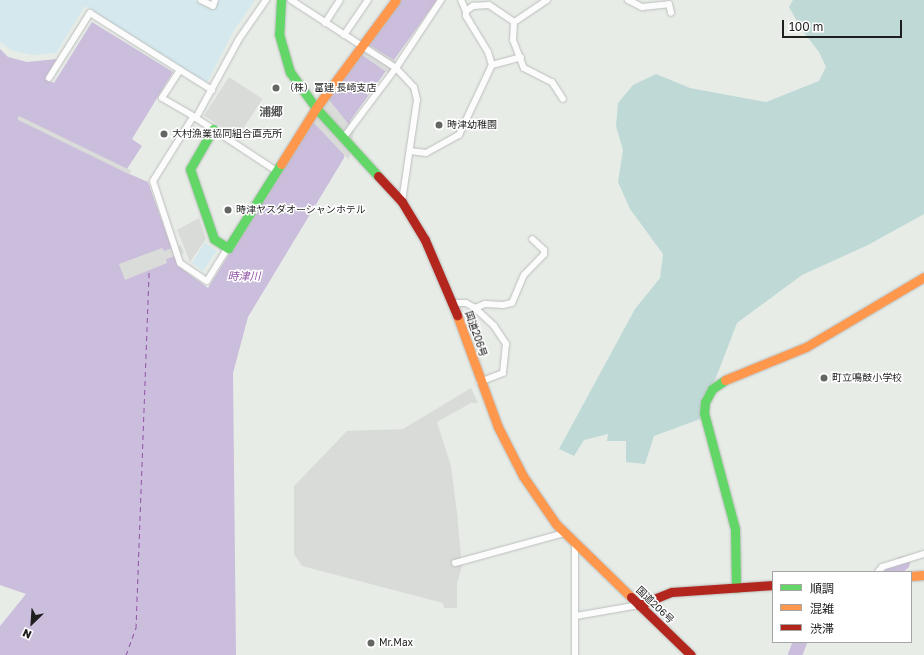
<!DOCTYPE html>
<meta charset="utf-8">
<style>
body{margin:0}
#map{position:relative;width:924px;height:655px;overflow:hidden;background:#e7ece7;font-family:"Golos Text","Noto Sans JP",sans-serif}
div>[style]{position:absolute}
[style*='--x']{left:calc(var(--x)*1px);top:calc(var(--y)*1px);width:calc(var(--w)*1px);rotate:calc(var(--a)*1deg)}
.forest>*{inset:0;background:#bed9d6}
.park>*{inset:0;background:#d4e8ee;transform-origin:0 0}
.parking>*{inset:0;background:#d9dbd9;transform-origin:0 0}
.water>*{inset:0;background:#cbbddc}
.pier>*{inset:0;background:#dadcda;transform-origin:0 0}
.river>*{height:14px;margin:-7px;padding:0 7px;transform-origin:7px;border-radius:7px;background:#cbbddc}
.ferry>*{height:1px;margin-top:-0.5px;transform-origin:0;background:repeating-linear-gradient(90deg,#9053a5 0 5px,transparent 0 9px)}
.roads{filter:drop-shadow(0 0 1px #bcbebc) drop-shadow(0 0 1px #bcbebc)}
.street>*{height:6px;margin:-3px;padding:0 3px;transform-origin:3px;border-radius:3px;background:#fbfcfb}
.fast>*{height:9px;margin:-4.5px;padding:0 4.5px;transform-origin:4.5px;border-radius:4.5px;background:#63d668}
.slow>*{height:9px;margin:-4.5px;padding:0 4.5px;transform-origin:4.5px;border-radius:4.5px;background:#ff974d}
.jam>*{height:9px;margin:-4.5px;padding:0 4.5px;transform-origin:4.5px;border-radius:4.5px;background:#b3261e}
.dots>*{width:11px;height:11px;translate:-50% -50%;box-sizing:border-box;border:2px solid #fff;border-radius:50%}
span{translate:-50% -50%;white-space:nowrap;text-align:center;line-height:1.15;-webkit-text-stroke:3px #fff;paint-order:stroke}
.poi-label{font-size:10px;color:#1e1e1e}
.left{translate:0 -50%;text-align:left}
.street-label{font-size:10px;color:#1e1e1e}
.water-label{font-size:11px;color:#9053a5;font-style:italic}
.quarter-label{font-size:12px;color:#515151;font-weight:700}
.legend{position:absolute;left:772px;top:571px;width:140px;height:72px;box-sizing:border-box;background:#fff;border:1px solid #a5a5a5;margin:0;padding:5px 7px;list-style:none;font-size:12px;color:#1e1e1e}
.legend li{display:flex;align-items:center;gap:8px;height:20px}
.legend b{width:20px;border:1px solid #a5a5a5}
.north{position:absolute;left:12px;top:603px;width:40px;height:40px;-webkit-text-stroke:3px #fff;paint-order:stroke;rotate:205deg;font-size:11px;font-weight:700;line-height:16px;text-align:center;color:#1e1e1e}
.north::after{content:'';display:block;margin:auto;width:14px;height:18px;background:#1e1e1e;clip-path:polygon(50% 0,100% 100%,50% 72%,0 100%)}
.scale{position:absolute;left:782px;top:20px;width:120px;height:18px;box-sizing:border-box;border:2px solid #1e1e1e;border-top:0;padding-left:5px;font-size:12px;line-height:14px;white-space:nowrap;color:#1e1e1e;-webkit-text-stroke:3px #fff;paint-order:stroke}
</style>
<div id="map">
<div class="forest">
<i style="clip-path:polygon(793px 0,924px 0,924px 214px,868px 245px,802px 275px,737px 323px,700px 419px,654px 436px,645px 464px,626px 462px,626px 441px,607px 441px,608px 434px,584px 440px,574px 456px,559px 449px,635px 309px,660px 278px,663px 254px,630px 209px,618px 182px,623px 150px,616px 126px,618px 103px,633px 85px,656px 74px,690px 88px,766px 102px,819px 81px,826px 67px,819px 52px,802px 30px,789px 7px)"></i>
</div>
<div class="park">
<i style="clip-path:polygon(0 0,195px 0,208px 7px,212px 0,255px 0,234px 30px,207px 83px,85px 6px,56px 53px,33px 55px,13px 51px,0 42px)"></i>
<i style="left:205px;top:243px;width:14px;height:24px;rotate:34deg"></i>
</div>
<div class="parking">
<i style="left:229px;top:77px;width:40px;height:46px;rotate:33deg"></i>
<i style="clip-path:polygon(199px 218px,206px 239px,190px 262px,177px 230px)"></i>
<i style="clip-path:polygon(471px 388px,478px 403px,471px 403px,437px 422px,451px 466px,457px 513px,462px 566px,457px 584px,457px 608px,444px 608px,443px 603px,302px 566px,294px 554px,294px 486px,347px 431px,403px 429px)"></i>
</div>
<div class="water">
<i style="clip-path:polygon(400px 0,437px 0,350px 121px,344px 158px,248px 317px,233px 373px,236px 655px,0 655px,0 626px,26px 594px,0 585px,0 49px,8px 57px,27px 62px,57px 59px,45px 79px,54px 83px,92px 22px,173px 72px,132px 139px,142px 146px,125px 172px,148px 182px,178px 266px,208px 288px,328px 96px)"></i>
</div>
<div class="pier">
<i style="clip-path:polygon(363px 41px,397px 62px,388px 73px,359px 53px)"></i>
<i style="clip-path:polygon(327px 97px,354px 131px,349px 160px,312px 121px)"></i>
<i style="left:19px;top:116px;width:125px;height:4px;rotate:26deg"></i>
<i style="clip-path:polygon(181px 245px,184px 253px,166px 259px,167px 263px,125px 280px,119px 264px,162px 248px,164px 251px)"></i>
</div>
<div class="river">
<i style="--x:892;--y:572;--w:14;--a:-39"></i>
<i style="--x:795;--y:655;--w:14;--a:-69"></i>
</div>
<div class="ferry">
<i style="--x:126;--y:655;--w:29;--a:-70"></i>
<i style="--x:136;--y:628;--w:358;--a:-87.9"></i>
</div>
<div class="roads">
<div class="street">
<i style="--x:201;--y:0;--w:13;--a:27"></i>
<i style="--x:213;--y:6;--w:6;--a:-72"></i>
<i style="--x:266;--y:0;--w:47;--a:124.7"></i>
<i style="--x:239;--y:39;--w:90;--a:118.6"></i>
<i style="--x:196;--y:118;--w:95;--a:33.4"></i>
<i style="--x:291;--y:0;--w:125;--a:32.9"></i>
<i style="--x:396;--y:68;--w:26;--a:47"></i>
<i style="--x:414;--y:87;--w:13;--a:77"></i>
<i style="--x:417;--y:100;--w:103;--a:98.4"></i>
<i style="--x:547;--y:0;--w:40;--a:146"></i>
<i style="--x:514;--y:22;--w:18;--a:93"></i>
<i style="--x:513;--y:40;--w:30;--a:69"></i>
<i style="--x:524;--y:68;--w:31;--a:27"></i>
<i style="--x:552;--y:82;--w:20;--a:57"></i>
<i style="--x:628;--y:0;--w:16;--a:27"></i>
<i style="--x:642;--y:7;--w:27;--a:-6"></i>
<i style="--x:669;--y:4;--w:9;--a:77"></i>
<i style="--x:466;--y:11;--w:9;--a:-36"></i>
<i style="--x:473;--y:6;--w:16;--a:-4"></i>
<i style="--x:489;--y:5;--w:30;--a:34"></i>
<i style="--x:325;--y:23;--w:27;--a:-57"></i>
<i style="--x:344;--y:35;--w:42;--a:-55.6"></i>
<i style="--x:492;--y:65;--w:30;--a:-15"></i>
<i style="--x:180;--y:70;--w:38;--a:32"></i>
<i style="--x:49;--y:78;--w:77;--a:-57.8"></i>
<i style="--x:90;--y:13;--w:107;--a:32.3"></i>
<i style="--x:180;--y:70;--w:33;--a:123"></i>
<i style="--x:162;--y:98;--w:39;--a:30"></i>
<i style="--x:193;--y:117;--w:75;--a:122"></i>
<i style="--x:153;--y:181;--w:86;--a:71.8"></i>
<i style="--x:180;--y:263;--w:32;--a:34"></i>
<i style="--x:207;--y:281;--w:39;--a:-58"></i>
<i style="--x:344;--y:137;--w:86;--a:-53"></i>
<i style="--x:396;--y:68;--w:82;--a:-56.5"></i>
<i style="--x:410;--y:151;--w:16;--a:7"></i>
<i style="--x:426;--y:153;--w:38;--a:-29"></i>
<i style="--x:459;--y:135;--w:77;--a:-64.8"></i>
<i style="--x:492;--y:65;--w:14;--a:-107"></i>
<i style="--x:488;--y:52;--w:42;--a:-121.4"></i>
<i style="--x:466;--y:16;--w:5;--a:-90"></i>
<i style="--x:466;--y:11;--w:12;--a:-114"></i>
<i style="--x:453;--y:303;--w:13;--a:0"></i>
<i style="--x:466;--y:303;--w:10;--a:29"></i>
<i style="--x:475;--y:308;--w:26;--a:43"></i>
<i style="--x:494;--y:326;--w:22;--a:56"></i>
<i style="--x:506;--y:344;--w:29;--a:96"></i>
<i style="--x:503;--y:373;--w:25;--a:159"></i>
<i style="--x:475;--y:308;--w:11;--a:-22"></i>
<i style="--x:485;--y:304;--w:18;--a:3"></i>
<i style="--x:503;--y:305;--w:9;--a:-13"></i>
<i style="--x:512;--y:303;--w:30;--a:-67"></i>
<i style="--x:524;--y:275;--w:29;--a:-46"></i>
<i style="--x:544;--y:254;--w:4;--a:-90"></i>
<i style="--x:544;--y:250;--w:16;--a:-137"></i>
<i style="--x:455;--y:563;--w:114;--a:-15.3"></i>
<i style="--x:878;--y:572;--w:6;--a:-51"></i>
<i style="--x:882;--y:567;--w:44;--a:-17.2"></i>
<i style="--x:576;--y:616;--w:64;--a:-9.9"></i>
<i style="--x:575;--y:655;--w:111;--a:-90"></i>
</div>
<div class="fast">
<i style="--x:281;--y:0;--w:34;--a:93"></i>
<i style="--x:279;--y:34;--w:40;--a:74"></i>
<i style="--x:290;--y:72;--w:44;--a:54.2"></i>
<i style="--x:316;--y:108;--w:92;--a:47.6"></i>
<i style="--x:213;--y:129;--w:46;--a:119.9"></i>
<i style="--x:190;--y:169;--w:74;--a:71.1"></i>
<i style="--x:214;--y:239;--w:17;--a:33"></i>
<i style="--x:228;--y:248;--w:99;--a:-57.8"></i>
<i style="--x:725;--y:380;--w:16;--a:145"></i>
<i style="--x:712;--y:389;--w:15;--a:118"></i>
<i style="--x:705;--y:402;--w:11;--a:95"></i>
<i style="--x:704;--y:413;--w:120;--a:75"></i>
<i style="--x:735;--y:529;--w:59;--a:89"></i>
</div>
<div class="slow">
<i style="--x:281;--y:164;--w:66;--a:-58"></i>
<i style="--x:316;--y:108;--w:134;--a:-53.5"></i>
<i style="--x:457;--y:315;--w:119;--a:69.9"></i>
<i style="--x:498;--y:427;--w:55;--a:63"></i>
<i style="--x:523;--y:476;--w:58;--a:55.5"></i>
<i style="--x:556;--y:524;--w:105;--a:44.2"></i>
<i style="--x:725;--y:380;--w:87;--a:-22.2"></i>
<i style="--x:806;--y:347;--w:137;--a:-30.7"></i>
<i style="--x:911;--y:576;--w:13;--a:-4"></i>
</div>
<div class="jam">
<i style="--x:378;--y:176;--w:35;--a:47"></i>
<i style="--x:402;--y:202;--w:44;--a:58.8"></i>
<i style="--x:425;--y:240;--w:82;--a:66.9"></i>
<i style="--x:631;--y:597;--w:83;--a:44"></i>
<i style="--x:639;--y:605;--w:35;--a:-22"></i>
<i style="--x:672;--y:592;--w:101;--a:-4"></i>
</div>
</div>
<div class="dots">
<i style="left:276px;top:88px;background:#646664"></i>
<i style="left:439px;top:125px;background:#646664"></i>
<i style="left:164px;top:134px;background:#646664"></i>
<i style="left:228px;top:210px;background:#646664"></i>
<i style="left:824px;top:378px;background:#646664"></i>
<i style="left:371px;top:643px;background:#646664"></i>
</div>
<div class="poi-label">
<span class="left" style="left:284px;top:88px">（株）富建 長崎支店</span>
<span class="left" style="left:447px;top:125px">時津幼稚園</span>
<span class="left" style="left:172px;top:134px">大村漁業協同組合直売所</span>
<span class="left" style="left:236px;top:210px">時津ヤスダオーシャンホテル</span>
<span class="left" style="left:832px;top:378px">町立鳴鼓小学校</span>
<span class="left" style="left:379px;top:643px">Mr.Max</span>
</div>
<div class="street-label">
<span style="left:476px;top:334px;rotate:71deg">国道206号</span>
<span style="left:655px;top:605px;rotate:44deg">国道206号</span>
</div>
<div class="water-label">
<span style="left:244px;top:276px">時津川</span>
</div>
<div class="quarter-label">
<span style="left:271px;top:112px">浦郷</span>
</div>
<ul class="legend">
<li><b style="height:5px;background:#63d668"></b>順調</li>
<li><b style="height:5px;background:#ff974d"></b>混雑</li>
<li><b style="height:5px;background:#b3261e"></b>渋滞</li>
</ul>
<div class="north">N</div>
<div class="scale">100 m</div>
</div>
